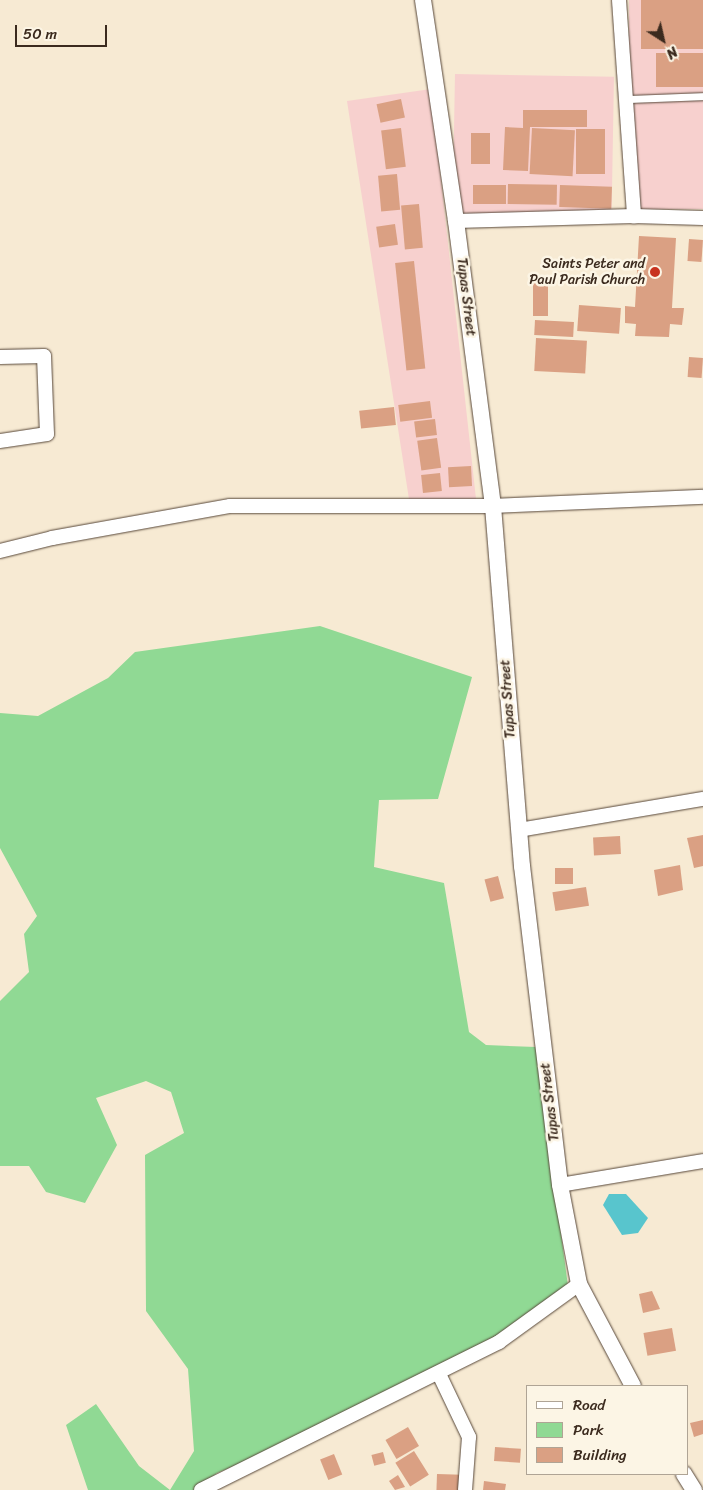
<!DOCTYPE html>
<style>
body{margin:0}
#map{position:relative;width:703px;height:1490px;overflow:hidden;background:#f7ead3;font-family:Sriracha,sans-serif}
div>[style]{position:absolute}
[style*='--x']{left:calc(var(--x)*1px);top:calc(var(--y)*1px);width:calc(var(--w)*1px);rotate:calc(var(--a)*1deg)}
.built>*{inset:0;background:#f7d0ce;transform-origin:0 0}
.green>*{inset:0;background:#90d994}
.water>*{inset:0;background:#58c5cd}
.building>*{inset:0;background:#daa083;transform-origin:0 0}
.roads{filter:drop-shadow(0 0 1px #574739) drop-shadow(0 0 1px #574739)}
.service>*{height:7px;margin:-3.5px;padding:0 3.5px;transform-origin:3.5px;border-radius:3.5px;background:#fff}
.minor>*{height:14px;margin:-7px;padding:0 7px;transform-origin:7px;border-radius:7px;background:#fff}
.tertiary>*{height:16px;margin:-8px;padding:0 8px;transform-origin:8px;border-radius:8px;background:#fff}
.dots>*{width:14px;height:14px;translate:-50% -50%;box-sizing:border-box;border:2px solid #fcf5e5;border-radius:50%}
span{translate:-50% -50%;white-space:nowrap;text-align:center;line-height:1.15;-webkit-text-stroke:5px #fcf5e5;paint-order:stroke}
.poi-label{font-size:14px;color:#3b2a1e}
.right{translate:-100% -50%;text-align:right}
.street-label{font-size:14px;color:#3b2a1e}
.legend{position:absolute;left:526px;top:1385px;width:162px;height:90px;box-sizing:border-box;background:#fcf5e5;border:1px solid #afa495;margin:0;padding:6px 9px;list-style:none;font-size:15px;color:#3b2a1e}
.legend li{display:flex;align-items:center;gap:10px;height:25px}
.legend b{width:25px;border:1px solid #afa495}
.north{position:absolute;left:638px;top:15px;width:50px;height:50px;-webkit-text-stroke:4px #fcf5e5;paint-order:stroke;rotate:145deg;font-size:14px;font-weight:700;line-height:20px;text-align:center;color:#3b2a1e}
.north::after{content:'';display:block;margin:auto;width:18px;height:22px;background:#3b2a1e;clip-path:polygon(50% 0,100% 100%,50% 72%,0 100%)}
.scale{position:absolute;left:15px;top:25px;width:92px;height:22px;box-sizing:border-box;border:2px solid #3b2a1e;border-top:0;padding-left:6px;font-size:15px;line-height:18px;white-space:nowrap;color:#3b2a1e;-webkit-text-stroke:4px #fcf5e5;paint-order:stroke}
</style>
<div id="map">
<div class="built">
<i style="left:629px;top:0;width:74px;height:209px"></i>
<i style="left:455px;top:74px;width:159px;height:140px;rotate:1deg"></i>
<i style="clip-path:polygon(431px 89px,476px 499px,409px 499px,347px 101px)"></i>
</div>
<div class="green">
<i style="clip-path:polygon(320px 626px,472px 677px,438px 799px,379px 800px,374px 867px,444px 883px,469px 1032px,486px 1045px,536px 1047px,568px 1286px,506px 1337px,291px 1443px,217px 1473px,197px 1490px,88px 1490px,66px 1425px,96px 1404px,139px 1466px,170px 1490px,194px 1451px,188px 1369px,146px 1311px,145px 1155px,184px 1133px,171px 1092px,146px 1081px,96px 1098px,117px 1145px,85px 1203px,46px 1192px,29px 1166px,0 1166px,0 1001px,29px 972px,24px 934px,37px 916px,0 848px,0 713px,38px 716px,108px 678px,135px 652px)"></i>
</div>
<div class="water">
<i style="clip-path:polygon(609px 1194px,626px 1194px,648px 1218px,638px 1233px,622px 1235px,603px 1205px)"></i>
</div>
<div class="building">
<i style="left:641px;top:0;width:62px;height:49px"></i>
<i style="left:703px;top:53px;width:34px;height:47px;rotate:90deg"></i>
<i style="left:401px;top:99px;width:19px;height:25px;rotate:78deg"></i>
<i style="clip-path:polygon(523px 110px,587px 110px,587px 127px,530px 127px,528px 171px,503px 170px,505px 127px,523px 128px)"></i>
<i style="left:401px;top:128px;width:39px;height:20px;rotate:83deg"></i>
<i style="left:532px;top:128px;width:43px;height:46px;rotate:3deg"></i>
<i style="left:576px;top:129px;width:29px;height:45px"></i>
<i style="left:471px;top:133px;width:19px;height:31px"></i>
<i style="left:397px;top:174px;width:36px;height:19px;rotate:85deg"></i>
<i style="left:508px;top:184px;width:49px;height:20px;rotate:1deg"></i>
<i style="left:473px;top:185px;width:33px;height:19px"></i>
<i style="left:560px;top:185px;width:52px;height:22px;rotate:2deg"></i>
<i style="left:419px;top:204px;width:44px;height:18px;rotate:85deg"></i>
<i style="left:395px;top:224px;width:21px;height:19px;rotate:82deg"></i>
<i style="clip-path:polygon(639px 236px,676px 238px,672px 308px,684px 308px,682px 325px,670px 324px,669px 337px,635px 336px,636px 324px,625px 323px,625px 306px,635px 307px)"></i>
<i style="left:689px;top:239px;width:14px;height:22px;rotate:4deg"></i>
<i style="left:414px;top:261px;width:108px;height:19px;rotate:84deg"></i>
<i style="left:548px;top:282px;width:34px;height:15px;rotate:90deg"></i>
<i style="left:579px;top:305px;width:42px;height:26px;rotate:4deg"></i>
<i style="left:535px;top:320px;width:39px;height:15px;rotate:3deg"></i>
<i style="left:536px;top:338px;width:51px;height:33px;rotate:3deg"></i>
<i style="left:689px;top:357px;width:14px;height:20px;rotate:4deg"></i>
<i style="left:430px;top:401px;width:17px;height:32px;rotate:83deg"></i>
<i style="left:394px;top:407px;width:18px;height:35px;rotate:84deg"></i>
<i style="left:435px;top:419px;width:16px;height:21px;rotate:83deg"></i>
<i style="left:437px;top:438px;width:30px;height:20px;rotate:82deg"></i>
<i style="left:471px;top:466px;width:20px;height:23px;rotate:87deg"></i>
<i style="left:440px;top:473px;width:18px;height:19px;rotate:84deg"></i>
<i style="clip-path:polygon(703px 835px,703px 866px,694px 868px,687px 838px)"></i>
<i style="left:620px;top:836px;width:18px;height:27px;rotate:87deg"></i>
<i style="clip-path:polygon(680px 865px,683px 890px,658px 896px,654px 870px)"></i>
<i style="left:555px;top:868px;width:18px;height:16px"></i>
<i style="left:498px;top:876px;width:23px;height:14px;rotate:75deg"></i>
<i style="left:586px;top:887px;width:19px;height:34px;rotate:81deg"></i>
<i style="clip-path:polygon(652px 1291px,660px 1309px,643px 1313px,639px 1294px)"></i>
<i style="left:672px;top:1328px;width:23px;height:29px;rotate:80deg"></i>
<i style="clip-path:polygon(703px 1420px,703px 1434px,694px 1437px,690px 1423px)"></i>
<i style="left:408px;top:1427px;width:22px;height:26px;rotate:60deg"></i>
<i style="left:495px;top:1447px;width:26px;height:14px;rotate:4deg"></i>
<i style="left:414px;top:1451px;width:28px;height:22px;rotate:58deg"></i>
<i style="left:383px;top:1452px;width:11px;height:12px;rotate:75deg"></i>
<i style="left:334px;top:1454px;width:22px;height:15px;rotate:68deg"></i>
<i style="left:437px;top:1474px;width:25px;height:16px;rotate:2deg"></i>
<i style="clip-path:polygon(398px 1475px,405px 1487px,395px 1490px,389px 1481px)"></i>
<i style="clip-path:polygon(484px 1481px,506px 1484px,505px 1490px,483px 1490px)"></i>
</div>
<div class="roads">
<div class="service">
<i style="--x:626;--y:99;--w:77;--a:-2.2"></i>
</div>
<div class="minor">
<i style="--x:619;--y:0;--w:217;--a:86"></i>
<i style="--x:456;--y:221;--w:178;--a:-1.6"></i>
<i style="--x:634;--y:216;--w:69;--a:1.7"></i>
<i style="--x:0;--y:357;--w:44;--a:-1.3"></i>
<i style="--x:44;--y:356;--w:78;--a:87.8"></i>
<i style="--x:47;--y:434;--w:48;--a:171.5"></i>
<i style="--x:0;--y:551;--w:54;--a:-14"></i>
<i style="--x:52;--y:538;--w:181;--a:-10.2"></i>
<i style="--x:230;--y:506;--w:263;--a:0"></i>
<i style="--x:493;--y:506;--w:210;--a:-2.5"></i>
<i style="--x:519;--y:830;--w:187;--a:-9.6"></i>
<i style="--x:560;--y:1185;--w:145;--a:-9.5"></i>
<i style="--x:439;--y:1374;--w:70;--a:64.5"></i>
<i style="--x:469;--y:1437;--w:53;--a:94.3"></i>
<i style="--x:201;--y:1490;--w:333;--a:-26.4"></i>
<i style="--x:499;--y:1342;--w:99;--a:-35.9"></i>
</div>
<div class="tertiary">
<i style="--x:423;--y:0;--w:223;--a:81.5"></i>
<i style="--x:456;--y:221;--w:287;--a:82.6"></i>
<i style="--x:493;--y:506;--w:361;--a:85.4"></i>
<i style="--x:522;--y:866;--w:321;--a:83.2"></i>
<i style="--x:560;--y:1185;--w:101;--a:79.1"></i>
<i style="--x:579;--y:1284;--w:115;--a:62.1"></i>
<i style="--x:684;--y:1474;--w:19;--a:58"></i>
</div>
</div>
<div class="dots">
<i style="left:655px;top:272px;background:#c8321e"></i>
</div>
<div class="poi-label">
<span class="right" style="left:645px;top:272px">Saints Peter and<br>Paul Parish Church</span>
</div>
<div class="street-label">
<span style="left:466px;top:297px;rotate:83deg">Tupas Street</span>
<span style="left:508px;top:699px;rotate:-94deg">Tupas Street</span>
<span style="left:550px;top:1102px;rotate:-97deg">Tupas Street</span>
</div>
<ul class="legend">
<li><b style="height:6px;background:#fff"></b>Road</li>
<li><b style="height:14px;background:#90d994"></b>Park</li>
<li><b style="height:14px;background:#daa083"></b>Building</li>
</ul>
<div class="north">N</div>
<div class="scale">50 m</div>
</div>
